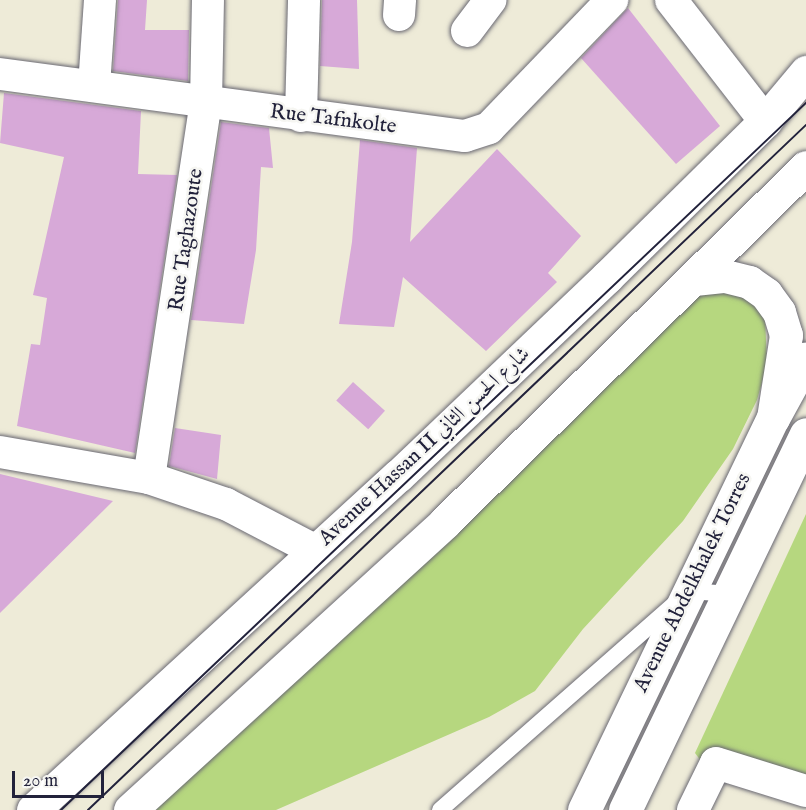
<!DOCTYPE html>
<meta charset="utf-8">
<style>
body{margin:0}
#map{position:relative;width:806px;height:810px;overflow:hidden;background:#eeebd8;font-family:"IM FELL English",Amiri,serif}
div>[style]{position:absolute}
[style*='--x']{left:calc(var(--x)*1px);top:calc(var(--y)*1px);width:calc(var(--w)*1px);rotate:calc(var(--a)*1deg)}
.green>*{inset:0;background:#b6d77f}
.building>*{inset:0;background:#d7a9d8;transform-origin:0 0}
.roads{filter:drop-shadow(0 0 2px #696872) drop-shadow(0 0 2px #696872)}
.lane>*{height:16px;margin:-8px;padding:0 8px;transform-origin:8px;border-radius:8px;background:#fff}
.street>*{height:32px;margin:-16px;padding:0 16px;transform-origin:16px;border-radius:16px;background:#fff}
.secondary>*{height:33px;margin:-16.5px;padding:0 16.5px;transform-origin:16.5px;border-radius:16.5px;background:#fff}
.highway>*{height:33px;margin:-16.5px;padding:0 16.5px;transform-origin:16.5px;border-radius:16.5px;background:#fff}
.tram>*{height:1.5px;margin:-0.75px;padding:0 0.75px;transform-origin:0.75px;border-radius:0.75px;background:#22223b}
span{translate:-50% -50%;white-space:nowrap;text-align:center;line-height:1.15;-webkit-text-stroke:5px #f6f6f2;paint-order:stroke}
.street-label{font-size:21px;color:#22223b}
.scale{position:absolute;left:12px;top:771px;width:92px;height:27px;box-sizing:border-box;border:3px solid #22223b;border-top:0;padding-left:8px;font-size:18px;line-height:21px;white-space:nowrap;color:#22223b;-webkit-text-stroke:4px #f6f6f2;paint-order:stroke}
</style>
<div id="map">
<div class="green">
<i style="clip-path:polygon(704px 283px,741px 292px,765px 316px,767px 365px,757px 400px,733px 449px,683px 521px,583px 629px,535px 691px,489px 717px,276px 810px,142px 810px)"></i>
<i style="clip-path:polygon(806px 514px,806px 802px,707px 769px,695px 753px)"></i>
</div>
<div class="building">
<i style="clip-path:polygon(118px 0,147px 0,145px 30px,189px 30px,188px 81px,113px 71px)"></i>
<i style="clip-path:polygon(322px 0,357px 0,359px 69px,320px 66px)"></i>
<i style="clip-path:polygon(628px 8px,720px 126px,676px 164px,581px 58px)"></i>
<i style="clip-path:polygon(4px 93px,141px 111px,138px 174px,177px 175px,135px 453px,17px 426px,31px 344px,40px 345px,47px 298px,33px 295px,64px 157px,0 143px)"></i>
<i style="clip-path:polygon(221px 122px,269px 128px,273px 168px,261px 167px,256px 250px,244px 324px,191px 320px)"></i>
<i style="clip-path:polygon(360px 140px,417px 148px,410px 242px,497px 149px,581px 236px,548px 273px,557px 282px,486px 351px,403px 277px,394px 327px,339px 324px,352px 242px)"></i>
<i style="left:353px;top:382px;width:43px;height:25px;rotate:42deg"></i>
<i style="clip-path:polygon(175px 428px,221px 435px,217px 479px,169px 466px)"></i>
<i style="clip-path:polygon(0 474px,113px 501px,0 613px)"></i>
</div>
<div class="roads">
<div class="lane">
<i style="--x:440;--y:810;--w:332;--a:-41.3"></i>
<i style="--x:689;--y:591;--w:42;--a:4.1"></i>
</div>
<div class="street">
<i style="--x:671;--y:0;--w:153;--a:52.2"></i>
<i style="--x:399;--y:15;--w:15;--a:-86"></i>
<i style="--x:467;--y:31;--w:39;--a:-53"></i>
<i style="--x:0;--y:74;--w:469;--a:7.6"></i>
<i style="--x:465;--y:136;--w:25;--a:-18"></i>
<i style="--x:489;--y:128;--w:178;--a:-46.1"></i>
<i style="--x:94;--y:86;--w:86;--a:-86"></i>
<i style="--x:301;--y:116;--w:116;--a:-88.5"></i>
<i style="--x:0;--y:452;--w:151;--a:9.9"></i>
<i style="--x:149;--y:478;--w:81;--a:18.7"></i>
<i style="--x:226;--y:504;--w:99;--a:27.6"></i>
<i style="--x:149;--y:478;--w:379;--a:-81.4"></i>
<i style="--x:206;--y:103;--w:103;--a:-88.9"></i>
<i style="--x:693;--y:810;--w:52;--a:-63.9"></i>
<i style="--x:716;--y:763;--w:94;--a:17.3"></i>
</div>
<div class="secondary">
<i style="--x:584;--y:810;--w:435;--a:-64.3"></i>
<i style="--x:773;--y:418;--w:68;--a:-61.2"></i>
<i style="--x:625;--y:810;--w:417;--a:-64.3"></i>
</div>
<div class="highway">
<i style="--x:694;--y:279;--w:31;--a:-6"></i>
<i style="--x:725;--y:276;--w:25;--a:14"></i>
<i style="--x:749;--y:282;--w:21;--a:35"></i>
<i style="--x:766;--y:294;--w:22;--a:54"></i>
<i style="--x:779;--y:312;--w:24;--a:73"></i>
<i style="--x:786;--y:335;--w:84;--a:98.9"></i>
<i style="--x:33;--y:810;--w:496;--a:-42.5"></i>
<i style="--x:399;--y:475;--w:287;--a:-43.6"></i>
<i style="--x:607;--y:277;--w:222;--a:-44.6"></i>
<i style="--x:765;--y:121;--w:64;--a:-50.1"></i>
<i style="--x:130;--y:810;--w:427;--a:-42.4"></i>
<i style="--x:445;--y:522;--w:506;--a:-44.52"></i>
</div>
</div>
<div class="tram">
<i style="--x:61;--y:810;--w:1027;--a:-43.5"></i>
<i style="--x:88;--y:810;--w:992;--a:-43.65"></i>
</div>
<div class="street-label">
<span style="left:333px;top:120px;rotate:7deg">Rue Tafnkolte</span>
<span style="left:187px;top:240px;rotate:-82deg">Rue Taghazoute</span>
<span style="left:425px;top:447px;rotate:-43deg">Avenue Hassan II شارع الحسن الثاني</span>
<span style="left:693px;top:583px;rotate:-64deg">Avenue Abdelkhalek Torres</span>
</div>
<div class="scale">20 m</div>
</div>
